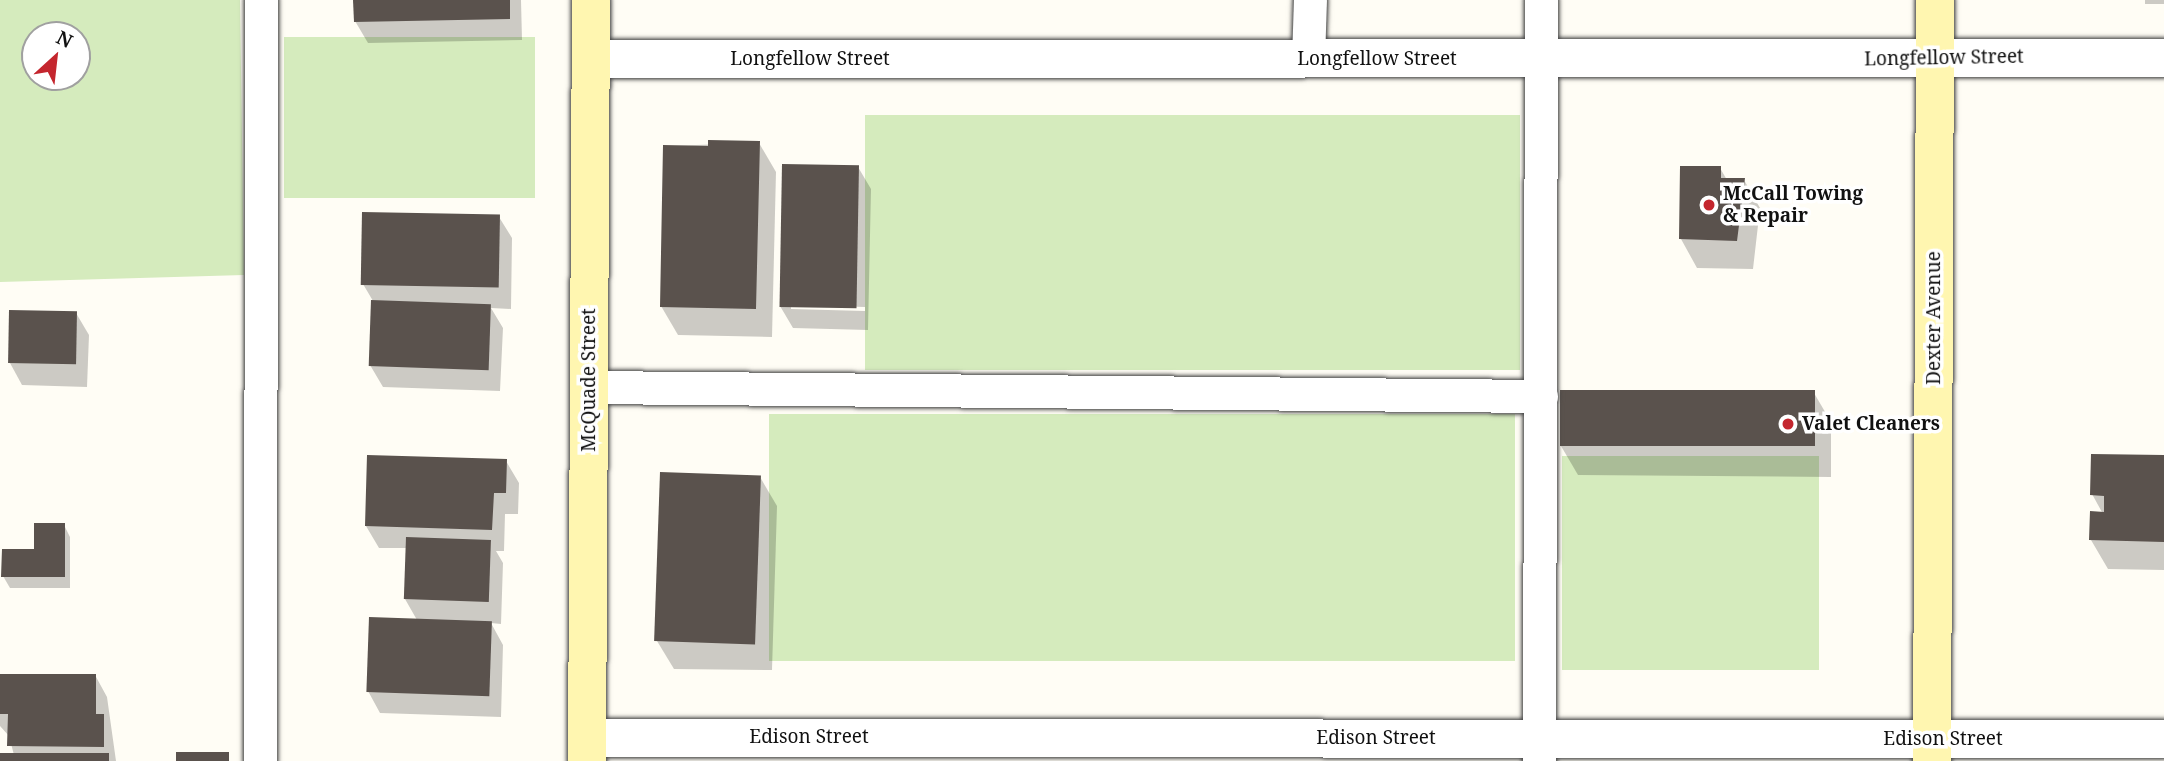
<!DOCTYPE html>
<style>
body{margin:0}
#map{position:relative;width:2164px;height:761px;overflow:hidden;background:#fffdf5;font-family:"Noto Serif",serif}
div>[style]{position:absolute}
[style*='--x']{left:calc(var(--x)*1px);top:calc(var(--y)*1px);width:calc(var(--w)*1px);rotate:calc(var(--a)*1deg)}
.green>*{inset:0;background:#d5ebbd;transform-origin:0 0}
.shadow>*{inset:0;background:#0003;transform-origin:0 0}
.building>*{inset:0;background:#5a524d;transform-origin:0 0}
.roads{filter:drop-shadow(0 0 2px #444) drop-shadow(0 0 2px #444)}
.lane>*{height:33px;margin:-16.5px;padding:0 16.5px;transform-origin:16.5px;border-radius:16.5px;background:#fff}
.street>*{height:38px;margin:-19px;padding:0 19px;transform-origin:19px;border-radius:19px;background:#fff}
.secondary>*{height:38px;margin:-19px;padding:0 19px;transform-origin:19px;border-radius:19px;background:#fff6b0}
.dots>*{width:19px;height:19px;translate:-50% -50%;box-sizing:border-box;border:4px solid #fff;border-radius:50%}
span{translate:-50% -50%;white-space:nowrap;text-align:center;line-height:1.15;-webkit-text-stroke:7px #fff;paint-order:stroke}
.street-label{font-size:19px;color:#111}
.poi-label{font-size:19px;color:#111;font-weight:700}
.left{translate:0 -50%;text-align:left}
.north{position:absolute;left:21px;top:21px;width:70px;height:70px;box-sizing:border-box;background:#fff;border:2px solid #a0a0a0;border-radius:50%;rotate:27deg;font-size:19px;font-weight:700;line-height:28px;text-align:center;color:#111}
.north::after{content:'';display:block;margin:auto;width:24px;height:32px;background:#c4262e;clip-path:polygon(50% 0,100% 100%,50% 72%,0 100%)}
</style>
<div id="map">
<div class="green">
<i style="clip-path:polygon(evenodd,0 0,240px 0,244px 275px,0 282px,0 0,35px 35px,77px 35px,77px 77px,35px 77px,35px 35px)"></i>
<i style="left:284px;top:37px;width:251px;height:161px"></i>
<i style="left:865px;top:115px;width:655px;height:255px"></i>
<i style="left:1515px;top:414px;width:247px;height:746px;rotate:90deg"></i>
<i style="left:1562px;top:456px;width:257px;height:214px"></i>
</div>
<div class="shadow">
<i style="clip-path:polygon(355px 0,521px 0,522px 40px,368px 43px,355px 21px)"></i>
<i style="left:2145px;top:0;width:19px;height:4px"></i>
<i style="clip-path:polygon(759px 143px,776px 172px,772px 337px,678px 335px,661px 306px,664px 146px)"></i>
<i style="clip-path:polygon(evenodd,858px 167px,871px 189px,868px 330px,793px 328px,780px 306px,858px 167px,791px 305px,865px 307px,865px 311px,791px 309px,791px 305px)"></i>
<i style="clip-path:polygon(1720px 168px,1727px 180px,1744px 180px,1760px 208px,1753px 269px,1697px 268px,1681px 239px)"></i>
<i style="clip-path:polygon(499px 217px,512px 238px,511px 309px,491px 308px,503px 328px,500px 391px,383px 387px,370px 365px,373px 301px,363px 284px)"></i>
<i style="clip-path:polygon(76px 313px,89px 335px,87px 387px,22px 385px,10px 363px)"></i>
<i style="clip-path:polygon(1814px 393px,1831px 422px,1831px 477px,1578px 475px,1561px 446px)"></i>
<i style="clip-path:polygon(2164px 457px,2164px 570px,2108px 569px,2091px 540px,2103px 514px,2092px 494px)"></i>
<i style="clip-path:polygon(506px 461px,519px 483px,518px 514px,505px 514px,504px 551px,496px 551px,503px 563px,501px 624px,491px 623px,503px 645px,501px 717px,380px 713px,368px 691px,417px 620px,405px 599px,407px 548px,379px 548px,366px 526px)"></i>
<i style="clip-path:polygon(760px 477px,777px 506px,772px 670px,674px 669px,657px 641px)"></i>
<i style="clip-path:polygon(64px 525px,70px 537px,70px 588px,10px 588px,3px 576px)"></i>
<i style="clip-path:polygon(0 675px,95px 675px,107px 697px,116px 761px,0 761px,0 755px,14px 755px,9px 736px,0 726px)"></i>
</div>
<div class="building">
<i style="clip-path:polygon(353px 0,510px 0,510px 19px,354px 22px)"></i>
<i style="clip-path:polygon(708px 140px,760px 141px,756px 309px,660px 307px,663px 145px,708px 146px)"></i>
<i style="left:782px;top:164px;width:77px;height:143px;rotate:1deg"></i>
<i style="clip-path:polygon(1680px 166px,1721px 166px,1721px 178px,1745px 178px,1737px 241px,1679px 239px)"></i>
<i style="left:362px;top:212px;width:138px;height:73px;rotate:1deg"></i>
<i style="left:371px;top:300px;width:120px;height:66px;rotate:2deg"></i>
<i style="left:9px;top:310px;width:68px;height:53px;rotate:1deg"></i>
<i style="left:1560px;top:390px;width:255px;height:56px"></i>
<i style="clip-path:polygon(2091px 454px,2164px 455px,2164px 542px,2089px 540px,2090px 511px,2104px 512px,2104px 496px,2090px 495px)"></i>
<i style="clip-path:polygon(367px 455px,507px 459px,506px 493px,494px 493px,492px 530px,365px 526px)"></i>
<i style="left:660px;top:472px;width:101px;height:169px;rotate:2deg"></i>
<i style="clip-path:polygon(34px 523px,65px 523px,65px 577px,1px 577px,2px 549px,34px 549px)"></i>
<i style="left:406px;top:537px;width:85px;height:62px;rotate:2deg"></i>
<i style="left:369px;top:617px;width:123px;height:75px;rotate:2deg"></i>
<i style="clip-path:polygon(0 674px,96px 674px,96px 714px,104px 714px,104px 747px,7px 746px,8px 714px,0 714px)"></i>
<i style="left:176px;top:752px;width:53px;height:9px"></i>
<i style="left:0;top:753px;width:109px;height:8px"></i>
</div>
<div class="roads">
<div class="lane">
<i style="--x:1308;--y:59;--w:59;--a:-88.1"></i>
<i style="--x:589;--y:387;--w:952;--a:0.54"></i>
<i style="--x:260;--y:761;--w:761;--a:-89.92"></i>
<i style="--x:1539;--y:761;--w:761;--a:-89.85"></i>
</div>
<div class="street">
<i style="--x:591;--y:59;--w:1573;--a:-0.04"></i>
<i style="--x:587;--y:738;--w:1577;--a:0.04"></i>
</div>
<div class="secondary">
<i style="--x:587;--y:761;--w:761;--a:-89.7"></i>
<i style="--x:1932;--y:761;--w:761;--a:-89.77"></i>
</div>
</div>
<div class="dots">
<i style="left:1709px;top:205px;background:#c4262e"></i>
<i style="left:1788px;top:424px;background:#c4262e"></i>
</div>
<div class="street-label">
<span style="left:1944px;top:58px;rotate:-1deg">Longfellow Street</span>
<span style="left:810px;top:59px">Longfellow Street</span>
<span style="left:1377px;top:59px">Longfellow Street</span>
<span style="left:1934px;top:318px;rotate:-90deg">Dexter Avenue</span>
<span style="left:589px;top:380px;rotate:-90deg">McQuade Street</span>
<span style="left:809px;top:737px">Edison Street</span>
<span style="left:1376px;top:738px">Edison Street</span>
<span style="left:1943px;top:739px">Edison Street</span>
</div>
<div class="poi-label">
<span class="left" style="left:1723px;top:205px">McCall Towing<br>&amp; Repair</span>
<span class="left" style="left:1802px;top:424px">Valet Cleaners</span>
</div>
<div class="north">N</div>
</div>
